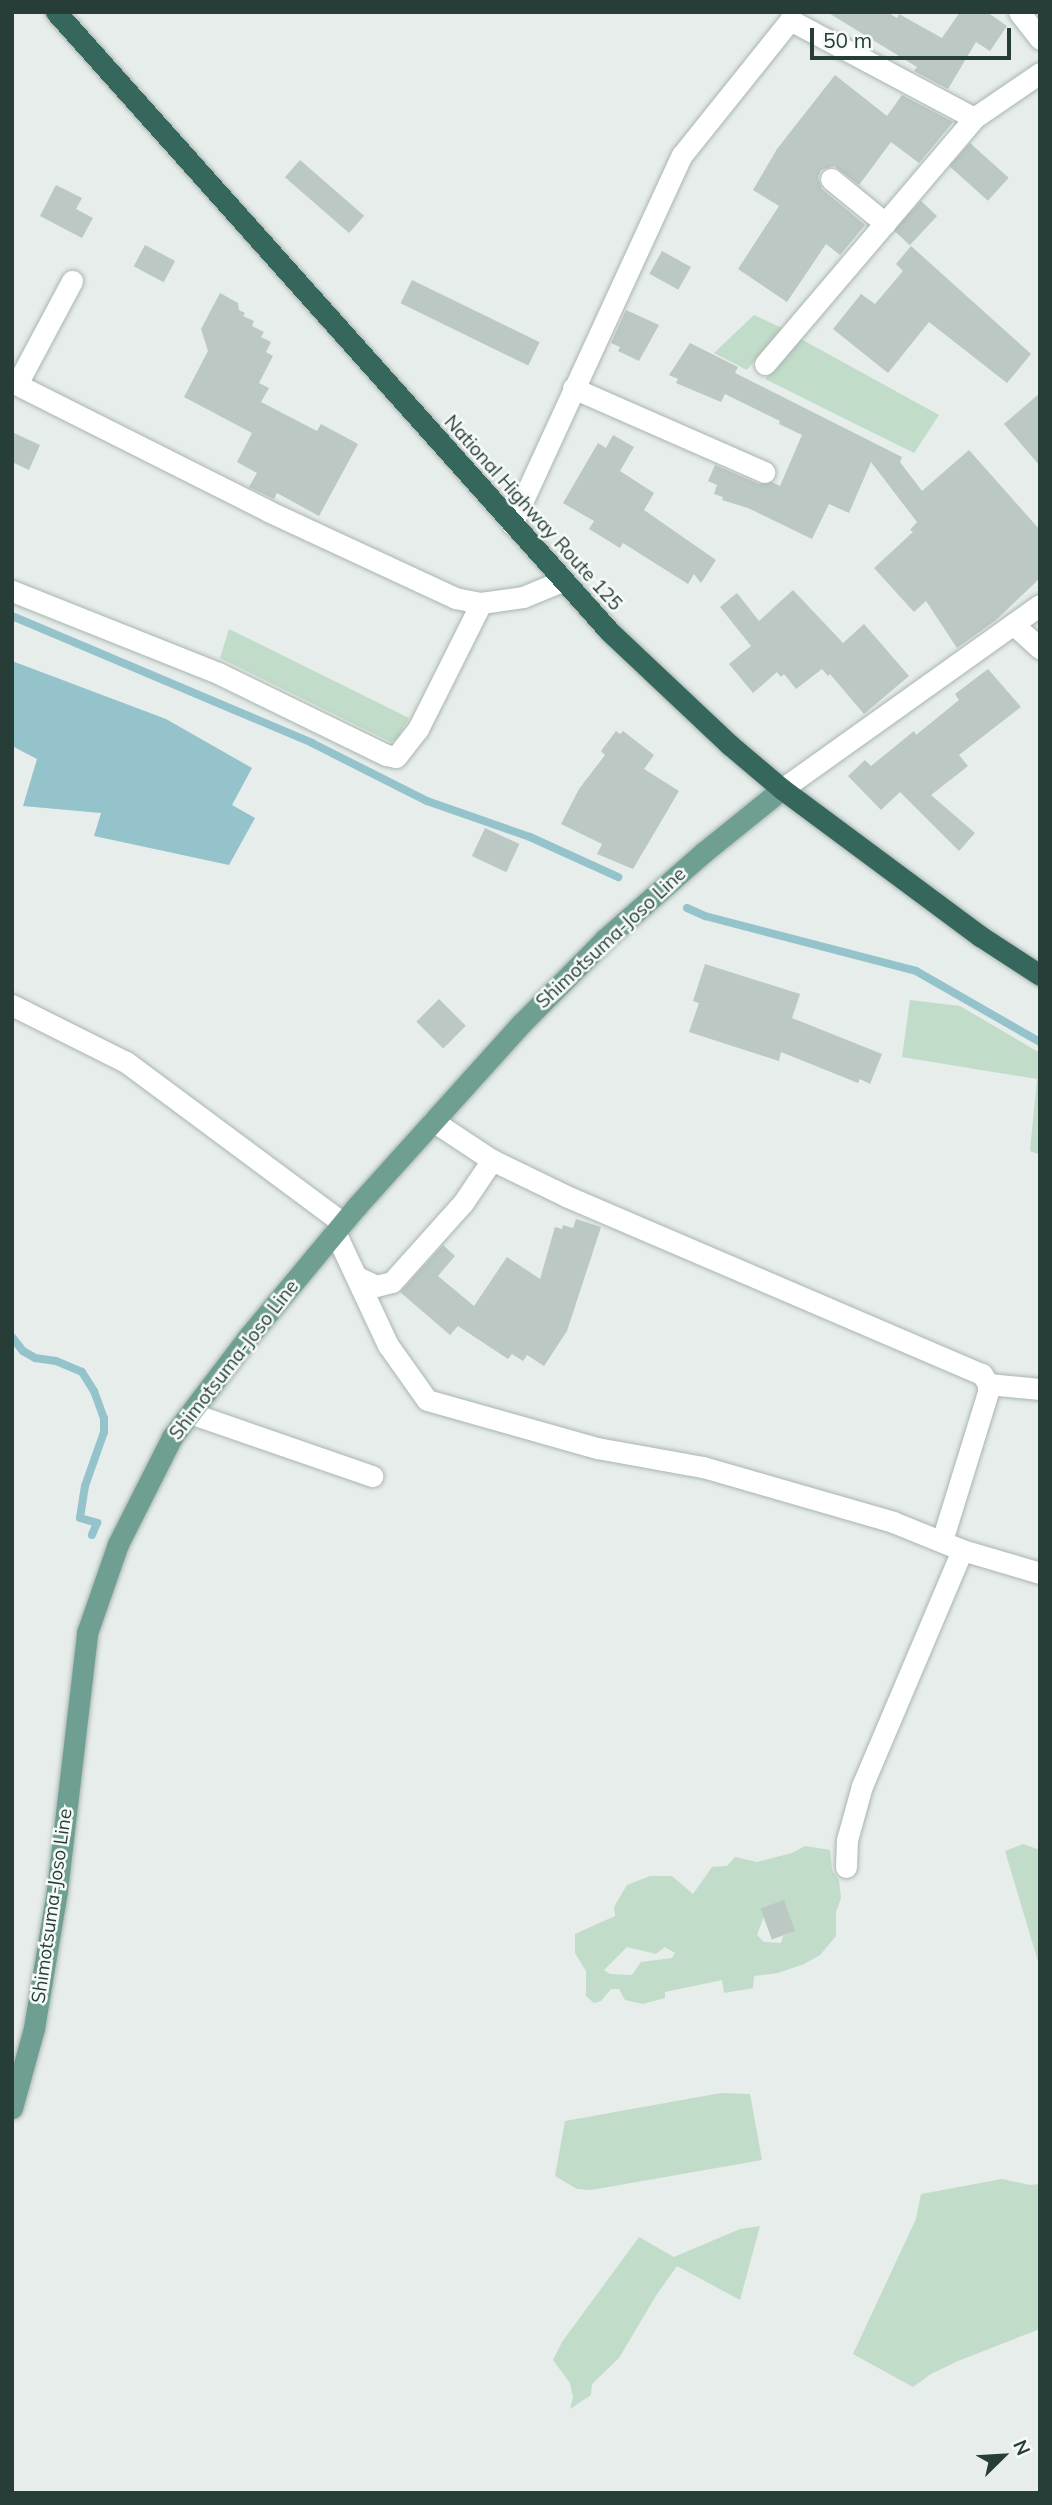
<!DOCTYPE html>
<style>
body{margin:0}
#map{position:relative;width:1052px;height:2505px;overflow:hidden;background:#e6edea;font-family:Mulish,sans-serif}
div>[style]{position:absolute}
[style*='--x']{left:calc(var(--x)*1px);top:calc(var(--y)*1px);width:calc(var(--w)*1px);rotate:calc(var(--a)*1deg)}
.green>*{inset:0;background:#c1dcc8}
.water>*{inset:0;background:#94c3cc}
.stream>*{height:8px;margin:-4px;padding:0 4px;transform-origin:4px;border-radius:4px;background:#94c3cc}
.building>*{inset:0;background:#bbc8c3;transform-origin:0 0}
.roads{filter:drop-shadow(0 0 2px #a9b5b1) drop-shadow(0 0 2px #a9b5b1)}
.minor>*{height:21px;margin:-10.5px;padding:0 10.5px;transform-origin:10.5px;border-radius:10.5px;background:#fff}
.major>*{height:21px;margin:-10.5px;padding:0 10.5px;transform-origin:10.5px;border-radius:10.5px;background:#6f9e92}
.highway>*{height:21px;margin:-10.5px;padding:0 10.5px;transform-origin:10.5px;border-radius:10.5px;background:#35675d}
span{translate:-50% -50%;white-space:nowrap;text-align:center;line-height:1.15;-webkit-text-stroke:5px #f6faf8;paint-order:stroke}
.street-label{font-size:19px;color:#263e37}
.frame{position:absolute;inset:0;border:14px solid #263e37;pointer-events:none}
.north{position:absolute;left:968px;top:2421px;width:70px;height:70px;-webkit-text-stroke:5px #f6faf8;paint-order:stroke;rotate:66deg;font-size:19px;font-weight:700;line-height:28px;text-align:center;color:#263e37}
.north::after{content:'';display:block;margin:auto;width:24px;height:32px;background:#263e37;clip-path:polygon(50% 0,100% 100%,50% 72%,0 100%)}
.scale{position:absolute;left:810px;top:28px;width:201px;height:32px;box-sizing:border-box;border:4px solid #263e37;border-top:0;padding-left:9px;font-size:21px;line-height:24px;white-space:nowrap;color:#263e37;-webkit-text-stroke:5px #f6faf8;paint-order:stroke}
</style>
<div id="map">
<div class="green">
<i style="clip-path:polygon(754px 315px,782px 328px,747px 370px,714px 353px)"></i>
<i style="clip-path:polygon(801px 339px,939px 415px,914px 453px,765px 379px)"></i>
<i style="clip-path:polygon(229px 629px,409px 718px,397px 739px,391px 742px,220px 658px)"></i>
<i style="clip-path:polygon(910px 1000px,960px 1006px,1040px 1053px,1040px 1155px,1030px 1151px,1037px 1079px,902px 1057px)"></i>
<i style="clip-path:polygon(1023px 1844px,1040px 1850px,1040px 1968px,1005px 1851px)"></i>
<i style="clip-path:polygon(evenodd,805px 1846px,830px 1850px,832px 1870px,839px 1880px,841px 1898px,836px 1912px,836px 1936px,820px 1955px,804px 1964px,778px 1973px,754px 1976px,753px 1988px,724px 1993px,722px 1980px,665px 1992px,665px 1998px,643px 2004px,625px 2000px,619px 1989px,611px 1989px,601px 2001px,594px 2003px,586px 1996px,586px 1971px,575px 1953px,575px 1934px,615px 1916px,614px 1907px,627px 1885px,650px 1876px,672px 1876px,693px 1894px,712px 1867px,727px 1866px,735px 1857px,757px 1862px,792px 1853px,805px 1846px,784px 1901px,795px 1931px,783px 1936px,781px 1943px,764px 1942px,757px 1935px,764px 1916px,761px 1909px,784px 1901px,805px 1846px,627px 1947px,656px 1954px,665px 1947px,675px 1953px,672px 1958px,641px 1962px,632px 1975px,610px 1974px,604px 1970px,627px 1947px)"></i>
<i style="clip-path:polygon(721px 2093px,750px 2094px,762px 2160px,591px 2190px,577px 2189px,555px 2176px,565px 2121px)"></i>
<i style="clip-path:polygon(1002px 2179px,1030px 2185px,1040px 2184px,1040px 2329px,958px 2361px,931px 2374px,913px 2387px,853px 2354px,916px 2219px,921px 2194px)"></i>
<i style="clip-path:polygon(760px 2226px,740px 2300px,677px 2266px,657px 2294px,619px 2358px,592px 2384px,591px 2395px,570px 2409px,573px 2397px,570px 2383px,553px 2360px,562px 2342px,639px 2237px,674px 2257px,740px 2229px)"></i>
</div>
<div class="water">
<i style="clip-path:polygon(12px 661px,166px 719px,252px 768px,232px 805px,255px 818px,229px 865px,94px 836px,101px 813px,23px 806px,37px 759px,12px 746px)"></i>
</div>
<div class="stream">
<i style="--x:12;--y:616;--w:326;--a:22.9"></i>
<i style="--x:312;--y:743;--w:129;--a:26.8"></i>
<i style="--x:427;--y:801;--w:109;--a:19.3"></i>
<i style="--x:530;--y:837;--w:97;--a:24.4"></i>
<i style="--x:687;--y:908;--w:20;--a:24"></i>
<i style="--x:705;--y:916;--w:218;--a:14.6"></i>
<i style="--x:916;--y:971;--w:143;--a:29.8"></i>
<i style="--x:12;--y:1337;--w:18;--a:52"></i>
<i style="--x:23;--y:1351;--w:14;--a:30"></i>
<i style="--x:35;--y:1358;--w:21;--a:8"></i>
<i style="--x:56;--y:1361;--w:28;--a:23"></i>
<i style="--x:82;--y:1372;--w:22;--a:58"></i>
<i style="--x:94;--y:1391;--w:29;--a:70"></i>
<i style="--x:104;--y:1418;--w:14;--a:90"></i>
<i style="--x:104;--y:1432;--w:57;--a:109.4"></i>
<i style="--x:85;--y:1486;--w:32;--a:99"></i>
<i style="--x:80;--y:1518;--w:18;--a:16"></i>
<i style="--x:97;--y:1523;--w:13;--a:113"></i>
</div>
<div class="building">
<i style="clip-path:polygon(827px 12px,887px 12px,897px 18px,899px 14px,942px 38px,960px 12px,987px 12px,1007px 26px,990px 51px,976px 42px,948px 89px,914px 71px,917px 67px)"></i>
<i style="clip-path:polygon(835px 75px,887px 116px,902px 95px,953px 122px,919px 163px,891px 142px,859px 185px,834px 166px,821px 170px,818px 178px,822px 189px,865px 225px,840px 255px,826px 244px,787px 302px,738px 269px,779px 206px,753px 190px,777px 149px)"></i>
<i style="left:970px;top:143px;width:52px;height:31px;rotate:42deg"></i>
<i style="left:300px;top:160px;width:85px;height:23px;rotate:41deg"></i>
<i style="clip-path:polygon(56px 185px,82px 198px,76px 209px,93px 218px,82px 238px,40px 216px)"></i>
<i style="left:921px;top:201px;width:22px;height:40px;rotate:43deg"></i>
<i style="left:145px;top:245px;width:34px;height:24px;rotate:28deg"></i>
<i style="clip-path:polygon(911px 246px,1031px 354px,1007px 383px,929px 322px,888px 373px,833px 329px,861px 294px,875px 304px,903px 271px,896px 264px)"></i>
<i style="left:662px;top:251px;width:33px;height:26px;rotate:29deg"></i>
<i style="left:412px;top:280px;width:142px;height:26px;rotate:26deg"></i>
<i style="clip-path:polygon(220px 293px,238px 303px,239px 310px,245px 313px,243px 316px,254px 321px,252px 326px,264px 332px,261px 337px,271px 342px,266px 352px,273px 356px,259px 383px,269px 388px,261px 402px,317px 431px,321px 424px,358px 444px,319px 516px,277px 493px,274px 499px,249px 487px,257px 473px,237px 462px,252px 433px,184px 397px,208px 351px,201px 329px)"></i>
<i style="clip-path:polygon(626px 310px,659px 325px,639px 361px,618px 351px,620px 347px,611px 343px)"></i>
<i style="clip-path:polygon(690px 343px,738px 367px,735px 373px,902px 457px,900px 462px,922px 491px,969px 450px,1040px 530px,1040px 578px,996px 620px,957px 648px,926px 601px,914px 612px,874px 568px,913px 532px,910px 530px,917px 522px,871px 462px,849px 513px,829px 504px,812px 539px,748px 508px,722px 500px,723px 497px,714px 494px,717px 485px,708px 481px,715px 465px,759px 484px,772px 482px,780px 486px,802px 435px,779px 424px,780px 421px,725px 394px,721px 402px,676px 383px,678px 379px,669px 375px)"></i>
<i style="clip-path:polygon(1040px 393px,1040px 466px,1004px 424px)"></i>
<i style="clip-path:polygon(12px 432px,40px 445px,29px 470px,12px 462px)"></i>
<i style="clip-path:polygon(613px 435px,634px 447px,620px 471px,654px 493px,644px 510px,716px 560px,701px 583px,694px 574px,688px 584px,623px 543px,620px 548px,589px 529px,594px 521px,563px 503px,598px 443px,606px 448px)"></i>
<i style="clip-path:polygon(793px 590px,843px 643px,864px 624px,909px 676px,864px 714px,830px 674px,828px 676px,822px 669px,796px 689px,784px 674px,781px 677px,777px 672px,753px 693px,729px 664px,751px 646px,720px 607px,737px 593px,759px 621px)"></i>
<i style="clip-path:polygon(988px 669px,1021px 707px,959px 755px,968px 766px,931px 795px,975px 833px,959px 851px,900px 792px,881px 810px,848px 776px,865px 760px,871px 766px,914px 731px,916px 735px,959px 700px,955px 694px)"></i>
<i style="clip-path:polygon(616px 731px,620px 734px,623px 731px,654px 755px,644px 769px,679px 791px,633px 869px,597px 854px,602px 844px,561px 824px,579px 789px,605px 755px,601px 751px)"></i>
<i style="left:485px;top:828px;width:38px;height:31px;rotate:25deg"></i>
<i style="clip-path:polygon(705px 964px,800px 994px,792px 1018px,882px 1054px,870px 1084px,860px 1079px,858px 1083px,781px 1052px,779px 1061px,689px 1032px,699px 1003px,693px 1001px)"></i>
<i style="left:439px;top:999px;width:38px;height:32px;rotate:45deg"></i>
<i style="clip-path:polygon(576px 1219px,601px 1227px,567px 1331px,544px 1366px,527px 1355px,523px 1361px,512px 1354px,508px 1359px,458px 1326px,450px 1335px,400px 1292px,443px 1245px,455px 1256px,438px 1276px,474px 1306px,507px 1257px,540px 1279px,555px 1227px,562px 1229px,563px 1225px,573px 1228px)"></i>
<i style="left:784px;top:1900px;width:33px;height:25px;rotate:70deg"></i>
</div>
<div class="roads">
<div class="minor">
<i style="--x:1019;--y:12;--w:34;--a:52"></i>
<i style="--x:831;--y:179;--w:70;--a:39.2"></i>
<i style="--x:765;--y:364;--w:323;--a:-49.6"></i>
<i style="--x:12;--y:382;--w:287;--a:26.7"></i>
<i style="--x:268;--y:511;--w:206;--a:24.9"></i>
<i style="--x:455;--y:598;--w:26;--a:11"></i>
<i style="--x:481;--y:603;--w:42;--a:-8.1"></i>
<i style="--x:523;--y:597;--w:42;--a:-22.3"></i>
<i style="--x:17;--y:384;--w:117;--a:-61.9"></i>
<i style="--x:573;--y:388;--w:209;--a:23.7"></i>
<i style="--x:512;--y:524;--w:406;--a:-65.3"></i>
<i style="--x:682;--y:155;--w:173;--a:-51.3"></i>
<i style="--x:790;--y:20;--w:208;--a:28"></i>
<i style="--x:974;--y:118;--w:80;--a:-34.3"></i>
<i style="--x:12;--y:591;--w:222;--a:21.7"></i>
<i style="--x:218;--y:673;--w:187;--a:26"></i>
<i style="--x:386;--y:755;--w:10;--a:11"></i>
<i style="--x:396;--y:757;--w:36;--a:-52"></i>
<i style="--x:418;--y:729;--w:141;--a:-63.4"></i>
<i style="--x:1013;--y:624;--w:36;--a:42"></i>
<i style="--x:782;--y:789;--w:317;--a:-35.5"></i>
<i style="--x:12;--y:1005;--w:127;--a:26.6"></i>
<i style="--x:126;--y:1062;--w:270;--a:36.6"></i>
<i style="--x:433;--y:1121;--w:71;--a:33.5"></i>
<i style="--x:492;--y:1160;--w:82;--a:25.9"></i>
<i style="--x:566;--y:1196;--w:452;--a:23.2"></i>
<i style="--x:982;--y:1374;--w:12;--a:59"></i>
<i style="--x:988;--y:1384;--w:8;--a:90"></i>
<i style="--x:988;--y:1392;--w:156;--a:107.2"></i>
<i style="--x:335;--y:1232;--w:125;--a:64.9"></i>
<i style="--x:388;--y:1345;--w:67;--a:54.7"></i>
<i style="--x:427;--y:1400;--w:177;--a:15.8"></i>
<i style="--x:597;--y:1448;--w:108;--a:10.2"></i>
<i style="--x:703;--y:1467;--w:198;--a:16.1"></i>
<i style="--x:893;--y:1522;--w:74;--a:22.1"></i>
<i style="--x:962;--y:1550;--w:81;--a:16.4"></i>
<i style="--x:357;--y:1277;--w:21;--a:25"></i>
<i style="--x:376;--y:1286;--w:16;--a:-14"></i>
<i style="--x:392;--y:1282;--w:106;--a:-48.1"></i>
<i style="--x:463;--y:1203;--w:52;--a:-56"></i>
<i style="--x:988;--y:1384;--w:52;--a:5.5"></i>
<i style="--x:190;--y:1413;--w:193;--a:19.1"></i>
<i style="--x:846;--y:1867;--w:27;--a:-88"></i>
<i style="--x:847;--y:1840;--w:56;--a:-74.5"></i>
<i style="--x:862;--y:1786;--w:256;--a:-67"></i>
</div>
<div class="major">
<i style="--x:12;--y:2108;--w:83;--a:-74.6"></i>
<i style="--x:34;--y:2028;--w:140;--a:-80.5"></i>
<i style="--x:57;--y:1890;--w:259;--a:-83.3"></i>
<i style="--x:87;--y:1633;--w:94;--a:-70.8"></i>
<i style="--x:118;--y:1544;--w:120;--a:-63.2"></i>
<i style="--x:172;--y:1437;--w:127;--a:-52.7"></i>
<i style="--x:249;--y:1336;--w:169;--a:-50.3"></i>
<i style="--x:357;--y:1206;--w:246;--a:-48"></i>
<i style="--x:522;--y:1023;--w:118;--a:-45.3"></i>
<i style="--x:605;--y:939;--w:132;--a:-41.3"></i>
<i style="--x:704;--y:852;--w:100;--a:-38.9"></i>
</div>
<div class="highway">
<i style="--x:56;--y:12;--w:830;--a:48.22"></i>
<i style="--x:609;--y:631;--w:166;--a:43.3"></i>
<i style="--x:730;--y:745;--w:68;--a:40.2"></i>
<i style="--x:782;--y:789;--w:247;--a:36.6"></i>
<i style="--x:980;--y:936;--w:72;--a:33"></i>
</div>
</div>
<div class="street-label">
<span style="left:533px;top:513px;rotate:48deg">National Highway Route 125</span>
<span style="left:611px;top:938px;rotate:-43deg">Shimotsuma-Joso Line</span>
<span style="left:234px;top:1360px;rotate:-52deg">Shimotsuma-Joso Line</span>
<span style="left:52px;top:1906px;rotate:-82deg">Shimotsuma-Joso Line</span>
</div>
<div class="frame"></div>
<div class="north">N</div>
<div class="scale">50 m</div>
</div>
